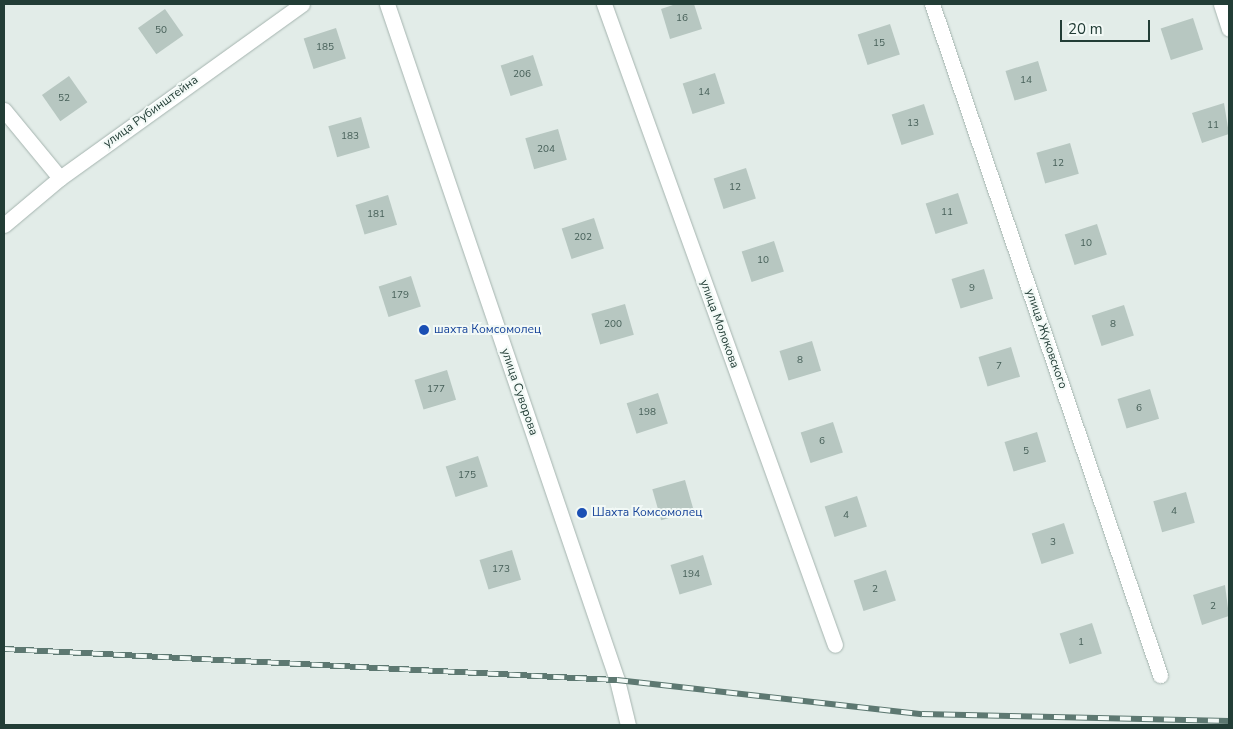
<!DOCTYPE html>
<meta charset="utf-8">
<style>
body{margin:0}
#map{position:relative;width:1233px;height:729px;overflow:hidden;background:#e2ece8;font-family:"Nunito Sans",sans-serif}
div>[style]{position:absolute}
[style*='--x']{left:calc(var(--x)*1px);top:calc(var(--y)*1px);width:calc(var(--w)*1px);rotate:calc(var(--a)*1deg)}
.building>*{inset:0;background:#b7c7c1;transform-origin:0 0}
.roads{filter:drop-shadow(0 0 1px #a5b4af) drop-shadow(0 0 1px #a5b4af)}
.street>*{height:15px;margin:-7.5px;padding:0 7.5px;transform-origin:7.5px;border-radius:7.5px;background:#fff}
.secondary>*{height:15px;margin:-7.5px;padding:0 7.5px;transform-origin:7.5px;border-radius:7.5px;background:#fff}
.rail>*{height:5.5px;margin-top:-2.75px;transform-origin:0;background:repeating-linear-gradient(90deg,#f2f9f6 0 11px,#5d7871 0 22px);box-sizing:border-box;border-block:1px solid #5d7871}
.dots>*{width:14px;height:14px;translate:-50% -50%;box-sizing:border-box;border:2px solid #f2f9f6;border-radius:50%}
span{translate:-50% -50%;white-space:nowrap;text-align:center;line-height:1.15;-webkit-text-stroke:4px #f2f9f6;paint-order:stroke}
.number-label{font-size:10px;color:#476059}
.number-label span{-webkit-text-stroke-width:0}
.street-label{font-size:12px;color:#223d36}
.transit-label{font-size:12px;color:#164399}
.left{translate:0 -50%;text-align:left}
.frame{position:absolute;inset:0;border:5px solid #223d36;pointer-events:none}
.scale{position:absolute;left:1060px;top:20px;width:90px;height:22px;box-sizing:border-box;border:2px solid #223d36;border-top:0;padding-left:6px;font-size:15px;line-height:18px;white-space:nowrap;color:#223d36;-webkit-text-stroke:4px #f2f9f6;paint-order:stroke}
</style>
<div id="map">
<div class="building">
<i style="clip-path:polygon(676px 4px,694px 4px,702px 29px,670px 39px,661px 9px)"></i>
<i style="left:165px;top:9px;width:32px;height:33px;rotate:55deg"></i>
<i style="left:1193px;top:18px;width:33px;height:34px;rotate:72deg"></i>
<i style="left:890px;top:24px;width:32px;height:34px;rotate:72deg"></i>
<i style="left:336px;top:28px;width:32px;height:34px;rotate:72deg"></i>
<i style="left:533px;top:55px;width:32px;height:34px;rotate:72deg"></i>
<i style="left:1038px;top:61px;width:31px;height:34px;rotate:73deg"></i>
<i style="left:715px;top:73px;width:32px;height:34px;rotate:72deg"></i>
<i style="left:69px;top:76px;width:32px;height:33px;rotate:55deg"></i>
<i style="clip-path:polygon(1224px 103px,1229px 134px,1202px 143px,1192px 113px)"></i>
<i style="left:924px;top:104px;width:32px;height:34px;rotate:72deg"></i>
<i style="left:361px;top:117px;width:32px;height:34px;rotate:74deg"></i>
<i style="left:558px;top:129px;width:32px;height:34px;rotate:74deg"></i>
<i style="left:1070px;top:143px;width:32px;height:35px;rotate:74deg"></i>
<i style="left:746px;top:168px;width:32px;height:34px;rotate:72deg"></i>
<i style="left:958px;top:193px;width:32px;height:34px;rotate:72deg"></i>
<i style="left:388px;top:195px;width:31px;height:34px;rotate:73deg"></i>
<i style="left:594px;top:218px;width:32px;height:34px;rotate:72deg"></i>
<i style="left:1097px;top:224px;width:32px;height:34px;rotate:72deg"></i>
<i style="left:774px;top:241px;width:32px;height:34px;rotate:72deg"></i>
<i style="left:984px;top:269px;width:31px;height:34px;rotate:73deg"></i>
<i style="left:411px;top:276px;width:32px;height:34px;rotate:72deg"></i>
<i style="left:625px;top:304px;width:32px;height:35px;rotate:74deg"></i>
<i style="left:1124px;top:305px;width:32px;height:34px;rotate:72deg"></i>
<i style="left:812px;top:341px;width:31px;height:34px;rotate:73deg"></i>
<i style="left:1011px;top:347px;width:31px;height:34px;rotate:73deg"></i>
<i style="left:447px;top:370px;width:31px;height:34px;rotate:73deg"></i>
<i style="left:1150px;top:389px;width:31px;height:34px;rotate:73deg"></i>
<i style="left:658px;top:393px;width:32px;height:33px;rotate:72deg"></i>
<i style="left:833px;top:422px;width:32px;height:34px;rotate:72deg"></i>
<i style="left:1037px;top:432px;width:31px;height:34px;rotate:73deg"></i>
<i style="left:478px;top:456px;width:32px;height:34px;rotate:72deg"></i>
<i style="left:685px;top:480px;width:32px;height:34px;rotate:74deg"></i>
<i style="left:1186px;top:492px;width:32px;height:34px;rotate:74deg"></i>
<i style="left:857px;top:496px;width:32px;height:34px;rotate:72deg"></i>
<i style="left:1064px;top:523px;width:32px;height:34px;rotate:72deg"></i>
<i style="left:512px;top:550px;width:31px;height:34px;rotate:73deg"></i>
<i style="left:703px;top:555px;width:31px;height:34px;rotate:73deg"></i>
<i style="left:886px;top:570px;width:32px;height:34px;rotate:72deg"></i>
<i style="clip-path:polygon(1225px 585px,1229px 616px,1202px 625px,1193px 595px)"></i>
<i style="left:1092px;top:623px;width:32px;height:34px;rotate:72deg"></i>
</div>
<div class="roads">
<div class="street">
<i style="--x:604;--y:4;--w:681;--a:70.18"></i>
<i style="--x:932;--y:4;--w:709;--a:71.23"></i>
<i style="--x:1221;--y:4;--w:26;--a:72"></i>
<i style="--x:4;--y:110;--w:88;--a:50.5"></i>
<i style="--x:4;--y:225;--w:73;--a:-40"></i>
<i style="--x:60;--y:178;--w:298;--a:-35.7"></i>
</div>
<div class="secondary">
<i style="--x:387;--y:4;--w:714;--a:71.21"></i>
<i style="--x:617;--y:680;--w:46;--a:76.3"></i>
</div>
</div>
<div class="rail">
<i style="--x:4;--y:649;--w:614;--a:2.9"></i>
<i style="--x:617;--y:680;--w:307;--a:6.4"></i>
<i style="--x:922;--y:714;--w:307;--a:1.3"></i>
</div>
<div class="dots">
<i style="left:424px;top:330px;background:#1a4fb4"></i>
<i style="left:582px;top:513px;background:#1a4fb4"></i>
</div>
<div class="number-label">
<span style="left:682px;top:19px">16</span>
<span style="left:161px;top:31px">50</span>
<span style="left:879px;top:44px">15</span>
<span style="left:325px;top:48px">185</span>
<span style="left:522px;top:75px">206</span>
<span style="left:1026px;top:81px">14</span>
<span style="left:704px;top:93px">14</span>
<span style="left:64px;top:99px">52</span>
<span style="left:913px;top:124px">13</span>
<span style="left:1213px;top:126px">11</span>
<span style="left:350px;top:137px">183</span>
<span style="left:546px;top:150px">204</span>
<span style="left:1058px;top:164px">12</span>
<span style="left:735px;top:188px">12</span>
<span style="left:947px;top:213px">11</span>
<span style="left:376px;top:215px">181</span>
<span style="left:583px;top:238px">202</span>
<span style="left:1086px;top:244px">10</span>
<span style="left:763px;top:261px">10</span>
<span style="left:972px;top:289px">9</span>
<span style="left:400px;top:296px">179</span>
<span style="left:613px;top:325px">200</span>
<span style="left:1113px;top:325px">8</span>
<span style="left:800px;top:361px">8</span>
<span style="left:999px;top:367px">7</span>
<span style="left:436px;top:390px">177</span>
<span style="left:1139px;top:409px">6</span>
<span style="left:647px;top:413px">198</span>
<span style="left:822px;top:442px">6</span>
<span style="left:1026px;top:452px">5</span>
<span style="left:467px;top:476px">175</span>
<span style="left:1174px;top:512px">4</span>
<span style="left:846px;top:516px">4</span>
<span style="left:1053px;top:543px">3</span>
<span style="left:501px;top:570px">173</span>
<span style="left:691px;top:575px">194</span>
<span style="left:875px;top:590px">2</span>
<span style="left:1213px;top:607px">2</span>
<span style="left:1081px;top:643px">1</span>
</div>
<div class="street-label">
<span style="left:151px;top:112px;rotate:-36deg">улица Рубинштейна</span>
<span style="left:719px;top:324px;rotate:70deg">улица Молокова</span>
<span style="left:1046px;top:339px;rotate:71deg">улица Жуковского</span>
<span style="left:519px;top:392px;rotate:71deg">улица Суворова</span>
</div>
<div class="transit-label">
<span class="left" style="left:434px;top:330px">шахта Комсомолец</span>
<span class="left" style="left:592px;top:513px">Шахта Комсомолец</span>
</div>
<div class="frame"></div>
<div class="scale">20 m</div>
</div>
